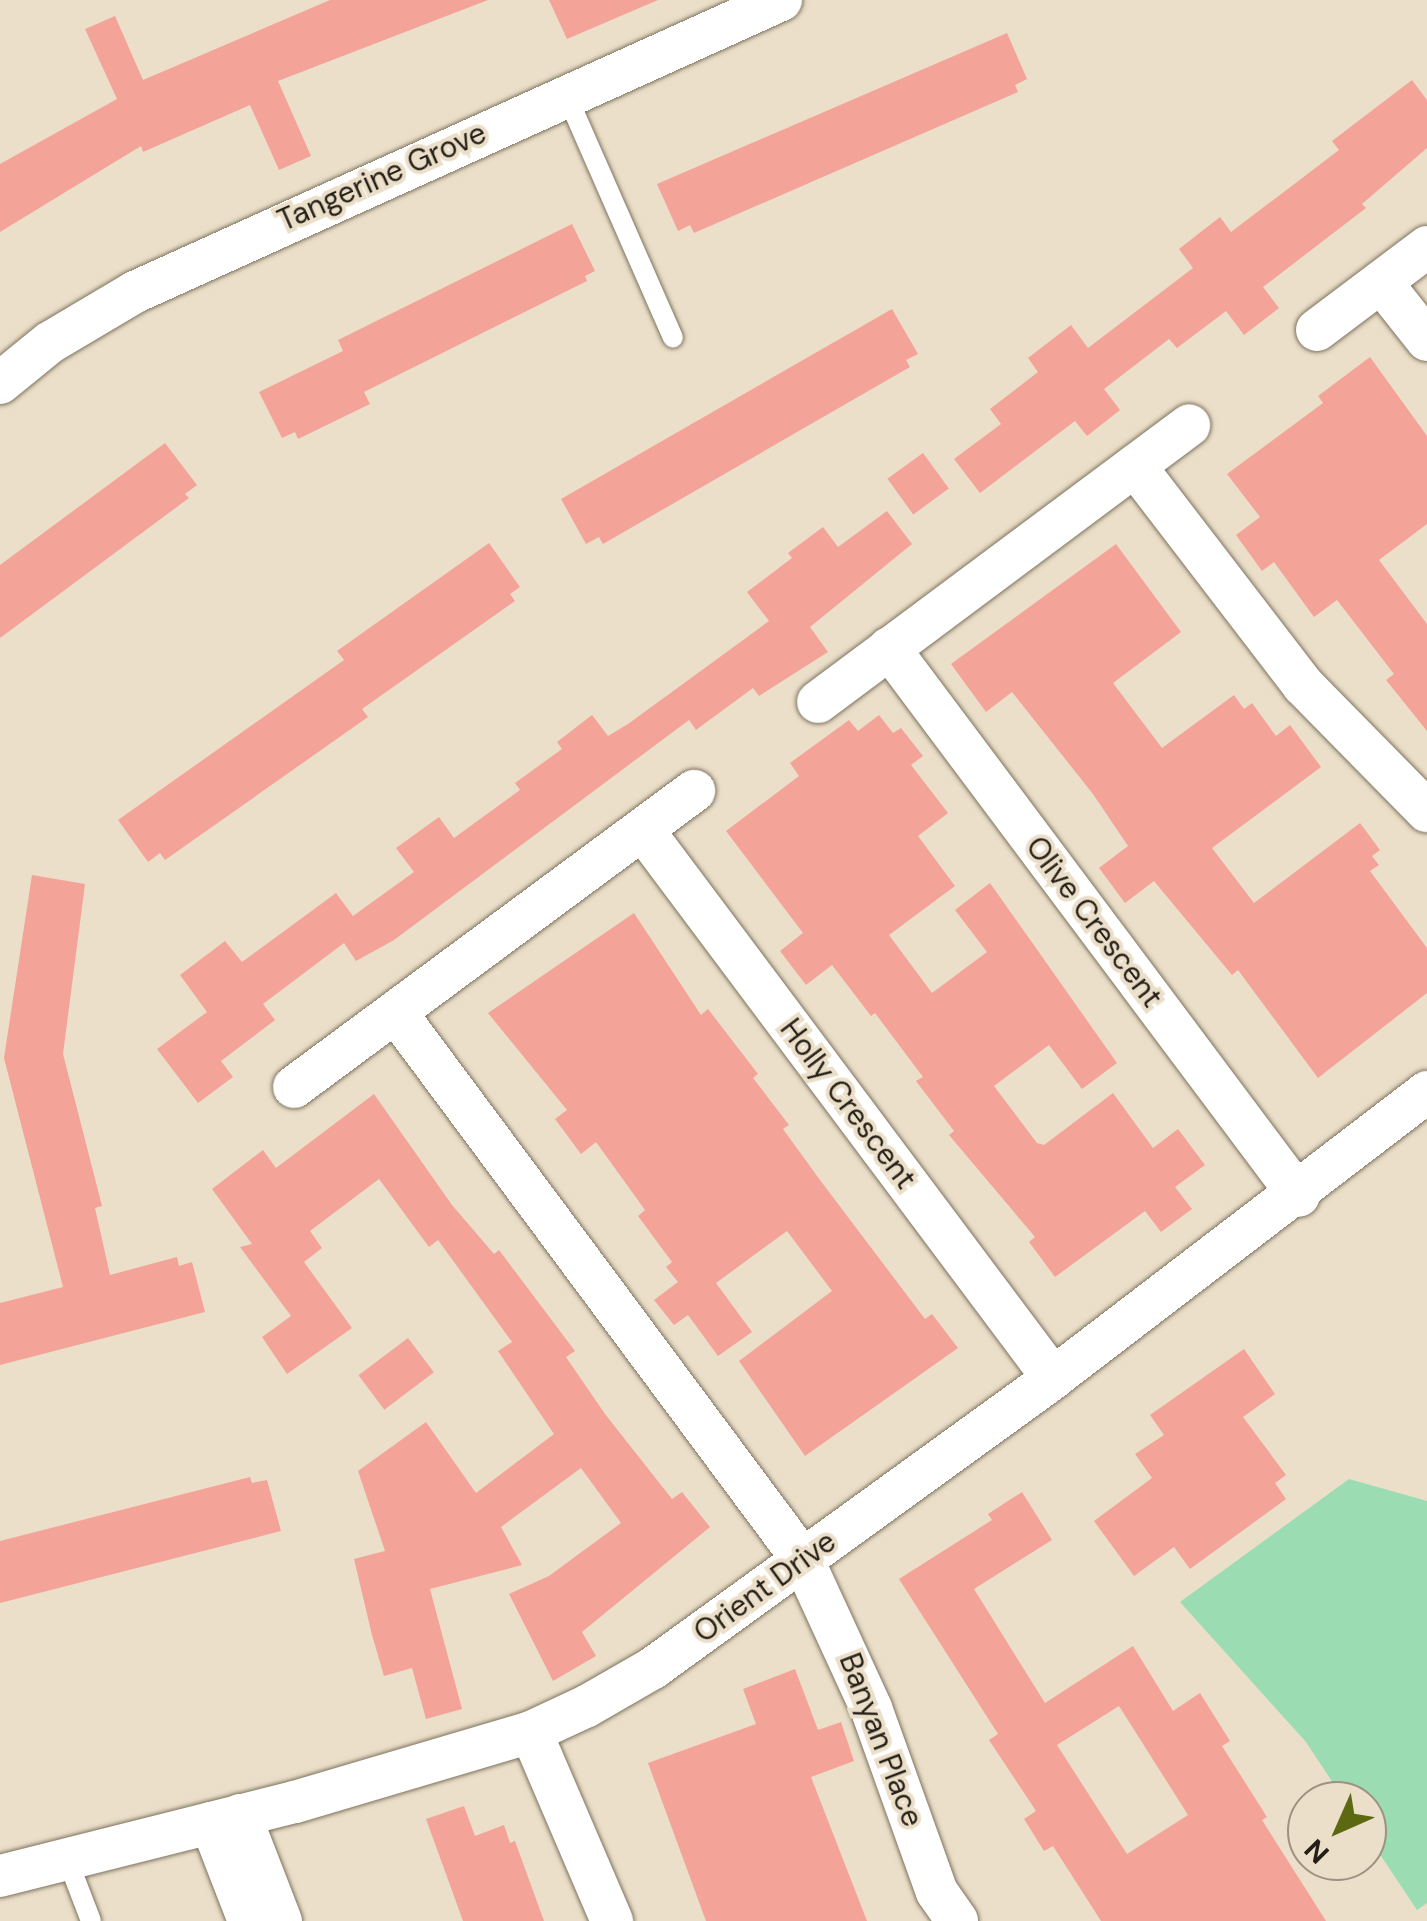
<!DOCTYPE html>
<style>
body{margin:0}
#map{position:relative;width:1427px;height:1921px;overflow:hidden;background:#ebdfc9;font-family:"DM Sans",sans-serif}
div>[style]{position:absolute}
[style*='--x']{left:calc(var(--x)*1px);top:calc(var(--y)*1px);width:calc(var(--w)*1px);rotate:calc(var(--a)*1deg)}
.green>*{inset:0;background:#9bdcb3}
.building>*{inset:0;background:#f4a399;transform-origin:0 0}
.roads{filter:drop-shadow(0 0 2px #7e735f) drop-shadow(0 0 2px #7e735f)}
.service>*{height:20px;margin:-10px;padding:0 10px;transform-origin:10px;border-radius:10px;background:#fff}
.minor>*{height:42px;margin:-21px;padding:0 21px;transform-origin:21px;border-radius:21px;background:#fff}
span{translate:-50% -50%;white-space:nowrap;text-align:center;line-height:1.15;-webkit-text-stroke:8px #ebdfc9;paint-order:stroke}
.street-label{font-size:30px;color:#241f17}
.north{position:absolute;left:1287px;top:1781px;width:100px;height:100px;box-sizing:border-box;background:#ebdfc9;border:2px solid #9b9282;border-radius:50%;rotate:225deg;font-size:28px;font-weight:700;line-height:40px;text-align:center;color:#241f17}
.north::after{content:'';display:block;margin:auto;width:35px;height:45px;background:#5d6911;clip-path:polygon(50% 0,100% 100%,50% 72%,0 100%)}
</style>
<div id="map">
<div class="green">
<i style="clip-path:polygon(1349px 1479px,1427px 1501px,1427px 1903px,1417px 1910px,1367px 1835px,1367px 1801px,1345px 1801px,1306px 1742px,1180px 1602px)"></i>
</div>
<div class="building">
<i style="clip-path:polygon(330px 0,488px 0,278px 81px,311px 156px,279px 170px,250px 105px,143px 152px,141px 146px,0 232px,0 164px,117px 99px,85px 29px,115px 16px,143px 80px)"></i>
<i style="clip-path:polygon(549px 0,658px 0,567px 39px)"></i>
<i style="clip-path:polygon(1007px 33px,1027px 79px,1015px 85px,1018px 92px,694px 233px,690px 225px,678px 231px,657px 184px)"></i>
<i style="clip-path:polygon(1412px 80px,1427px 100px,1427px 148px,1362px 204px,1366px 208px,1263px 287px,1279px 308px,1244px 335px,1226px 311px,1177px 348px,1169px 339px,1104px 389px,1120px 410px,1087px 436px,1075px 421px,980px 493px,954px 459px,1001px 424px,990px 409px,1038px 372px,1028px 358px,1071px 325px,1088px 348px,1193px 268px,1179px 249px,1220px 217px,1231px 232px,1339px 150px,1332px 141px)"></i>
<i style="clip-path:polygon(572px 224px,595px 271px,585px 276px,587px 281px,364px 392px,370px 404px,298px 439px,295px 432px,282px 438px,259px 392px,343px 351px,338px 340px)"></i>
<i style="clip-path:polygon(892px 309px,918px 354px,906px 360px,910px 367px,603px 544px,599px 537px,586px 544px,561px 499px)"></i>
<i style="clip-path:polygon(1370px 357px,1427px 436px,1427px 524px,1379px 560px,1427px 624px,1427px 731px,1386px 680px,1394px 674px,1337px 600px,1314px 617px,1274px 562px,1262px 571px,1236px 535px,1260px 517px,1227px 474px,1323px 403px,1318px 396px)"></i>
<i style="clip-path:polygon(165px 443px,197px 485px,185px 494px,189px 498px,0 638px,0 565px)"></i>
<i style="left:923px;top:453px;width:44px;height:44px;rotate:54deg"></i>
<i style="clip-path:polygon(887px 511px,912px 544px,810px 627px,828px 652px,759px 696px,753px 688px,696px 730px,689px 720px,394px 940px,356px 961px,344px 943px,263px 1004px,275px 1020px,221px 1061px,233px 1077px,198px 1103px,157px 1049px,207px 1012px,180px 975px,225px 941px,242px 962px,336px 893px,353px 916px,414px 872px,396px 848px,439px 817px,454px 838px,520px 790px,515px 783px,562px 749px,557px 742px,592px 715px,608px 736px,628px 724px,769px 621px,747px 592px,792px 558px,788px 553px,823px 527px,838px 547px)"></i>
<i style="clip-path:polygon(489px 543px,520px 587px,510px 594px,515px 601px,362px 709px,368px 717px,165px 860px,160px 853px,148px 862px,118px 820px,344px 660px,337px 651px)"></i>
<i style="clip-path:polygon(1116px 544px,1181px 632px,1113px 683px,1162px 748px,1234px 695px,1244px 709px,1252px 703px,1276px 736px,1290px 725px,1321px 767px,1212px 848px,1254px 903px,1360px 823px,1380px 850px,1372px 856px,1379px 865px,1370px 871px,1427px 948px,1427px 993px,1318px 1078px,1238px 970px,1232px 975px,1154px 881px,1125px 903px,1099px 868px,1128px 846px,1093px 794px,1012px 692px,986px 712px,951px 664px)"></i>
<i style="clip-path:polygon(879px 715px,893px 733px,901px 728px,923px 756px,911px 765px,948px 813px,918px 836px,955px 886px,889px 935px,932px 993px,987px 952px,955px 910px,990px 883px,1117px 1063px,1082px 1089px,1049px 1045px,994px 1086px,1037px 1143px,1044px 1145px,1113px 1093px,1153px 1148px,1178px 1129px,1205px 1165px,1175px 1187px,1192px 1209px,1161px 1232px,1145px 1211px,1055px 1277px,1029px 1242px,1035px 1237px,949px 1135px,954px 1131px,916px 1081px,923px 1077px,875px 1013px,871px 1016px,832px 965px,806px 985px,780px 951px,803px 933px,726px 831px,799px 776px,790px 763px,849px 720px,858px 731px)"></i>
<i style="clip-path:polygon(32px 875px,85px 884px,63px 1054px,102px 1206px,95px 1208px,110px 1275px,177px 1257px,179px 1266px,192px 1262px,205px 1312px,0 1365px,0 1303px,63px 1287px,4px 1058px)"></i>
<i style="clip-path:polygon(634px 913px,701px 1015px,708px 1009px,758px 1074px,753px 1078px,789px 1125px,783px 1129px,820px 1180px,925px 1319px,932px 1314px,958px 1348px,805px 1456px,739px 1361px,832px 1291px,787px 1231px,716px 1283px,752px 1332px,718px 1356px,688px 1315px,674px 1325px,654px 1300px,678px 1282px,666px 1267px,672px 1262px,638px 1216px,645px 1210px,596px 1142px,581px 1154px,555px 1119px,567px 1110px,488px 1013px)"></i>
<i style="clip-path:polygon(374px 1094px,452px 1205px,494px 1254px,499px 1250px,575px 1351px,566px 1357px,605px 1414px,672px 1499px,682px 1492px,710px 1527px,582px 1632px,596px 1656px,553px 1681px,509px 1594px,549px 1576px,621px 1523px,581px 1468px,501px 1527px,522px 1565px,430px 1589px,462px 1709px,426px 1719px,412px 1668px,384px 1676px,372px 1635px,354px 1559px,385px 1551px,358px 1471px,426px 1422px,476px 1493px,554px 1434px,498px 1351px,512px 1342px,438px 1240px,429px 1247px,379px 1179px,310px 1231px,322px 1248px,304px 1262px,352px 1328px,287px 1374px,262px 1337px,291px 1316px,240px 1247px,252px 1244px,212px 1189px,263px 1150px,276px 1168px)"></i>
<i style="left:408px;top:1338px;width:43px;height:62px;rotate:53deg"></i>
<i style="clip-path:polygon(1244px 1349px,1275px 1394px,1243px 1417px,1286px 1475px,1275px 1483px,1286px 1499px,1190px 1569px,1174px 1547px,1134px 1576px,1094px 1521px,1152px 1478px,1135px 1454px,1164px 1435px,1150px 1415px)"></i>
<i style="clip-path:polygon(250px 1477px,252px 1483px,267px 1480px,281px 1531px,0 1603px,0 1541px)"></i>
<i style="clip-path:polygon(evenodd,1022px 1492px,1052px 1540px,974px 1589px,1045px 1703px,1133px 1646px,1173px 1711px,1200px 1693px,1230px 1741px,1222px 1746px,1267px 1817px,1262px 1820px,1326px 1921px,1101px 1921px,1053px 1846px,1044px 1851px,1024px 1819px,1036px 1811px,989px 1740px,998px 1734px,899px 1579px,992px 1520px,988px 1514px,1022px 1492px,1119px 1706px,1188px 1815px,1127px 1854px,1057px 1745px,1119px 1706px)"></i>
<i style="clip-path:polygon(795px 1669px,818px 1730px,841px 1722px,854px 1761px,811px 1777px,867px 1921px,706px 1921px,648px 1763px,756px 1724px,743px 1689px)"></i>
<i style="clip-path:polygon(464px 1806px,475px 1836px,504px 1825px,510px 1843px,515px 1841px,544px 1921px,463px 1921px,426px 1819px)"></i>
</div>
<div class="roads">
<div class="service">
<i style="--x:566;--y:94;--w:266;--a:66.3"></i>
<i style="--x:68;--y:1861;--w:64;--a:69"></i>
</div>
<div class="minor">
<i style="--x:1381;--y:282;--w:74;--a:51.6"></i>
<i style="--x:1317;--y:330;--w:138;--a:-37"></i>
<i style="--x:0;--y:383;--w:63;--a:-39.2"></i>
<i style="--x:49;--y:343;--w:100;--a:-30.7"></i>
<i style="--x:135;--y:292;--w:709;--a:-24.32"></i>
<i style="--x:1135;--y:466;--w:276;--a:52.5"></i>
<i style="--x:1303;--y:685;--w:177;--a:45.5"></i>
<i style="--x:889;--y:648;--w:684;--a:53.2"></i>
<i style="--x:818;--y:702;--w:463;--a:-36.7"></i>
<i style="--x:643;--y:830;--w:684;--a:53.2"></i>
<i style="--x:397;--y:1014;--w:680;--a:53.37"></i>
<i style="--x:803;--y:1560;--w:163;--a:65.3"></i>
<i style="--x:871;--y:1708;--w:195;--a:70.3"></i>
<i style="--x:937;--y:1892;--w:35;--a:55"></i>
<i style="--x:294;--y:1087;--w:498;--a:-36.5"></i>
<i style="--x:531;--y:1732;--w:206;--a:66.8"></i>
<i style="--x:240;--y:1815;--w:114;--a:68.9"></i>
<i style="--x:211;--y:1823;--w:105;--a:68.8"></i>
<i style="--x:0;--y:1876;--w:304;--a:-14.1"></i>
<i style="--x:295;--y:1802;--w:246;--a:-16.5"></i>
<i style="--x:531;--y:1732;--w:62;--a:-24.9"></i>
<i style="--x:587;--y:1706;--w:76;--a:-29.9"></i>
<i style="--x:653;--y:1668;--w:494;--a:-35.9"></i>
<i style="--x:1053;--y:1378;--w:471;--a:-37.4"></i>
</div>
</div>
<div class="street-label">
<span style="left:382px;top:177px;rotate:-24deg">Tangerine Grove</span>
<span style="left:1094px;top:922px;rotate:53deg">Olive Crescent</span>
<span style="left:848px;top:1104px;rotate:53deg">Holly Crescent</span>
<span style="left:765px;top:1587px;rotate:-36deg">Orient Drive</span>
<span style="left:881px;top:1740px;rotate:69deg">Banyan Place</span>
</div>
<div class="north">N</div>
</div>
